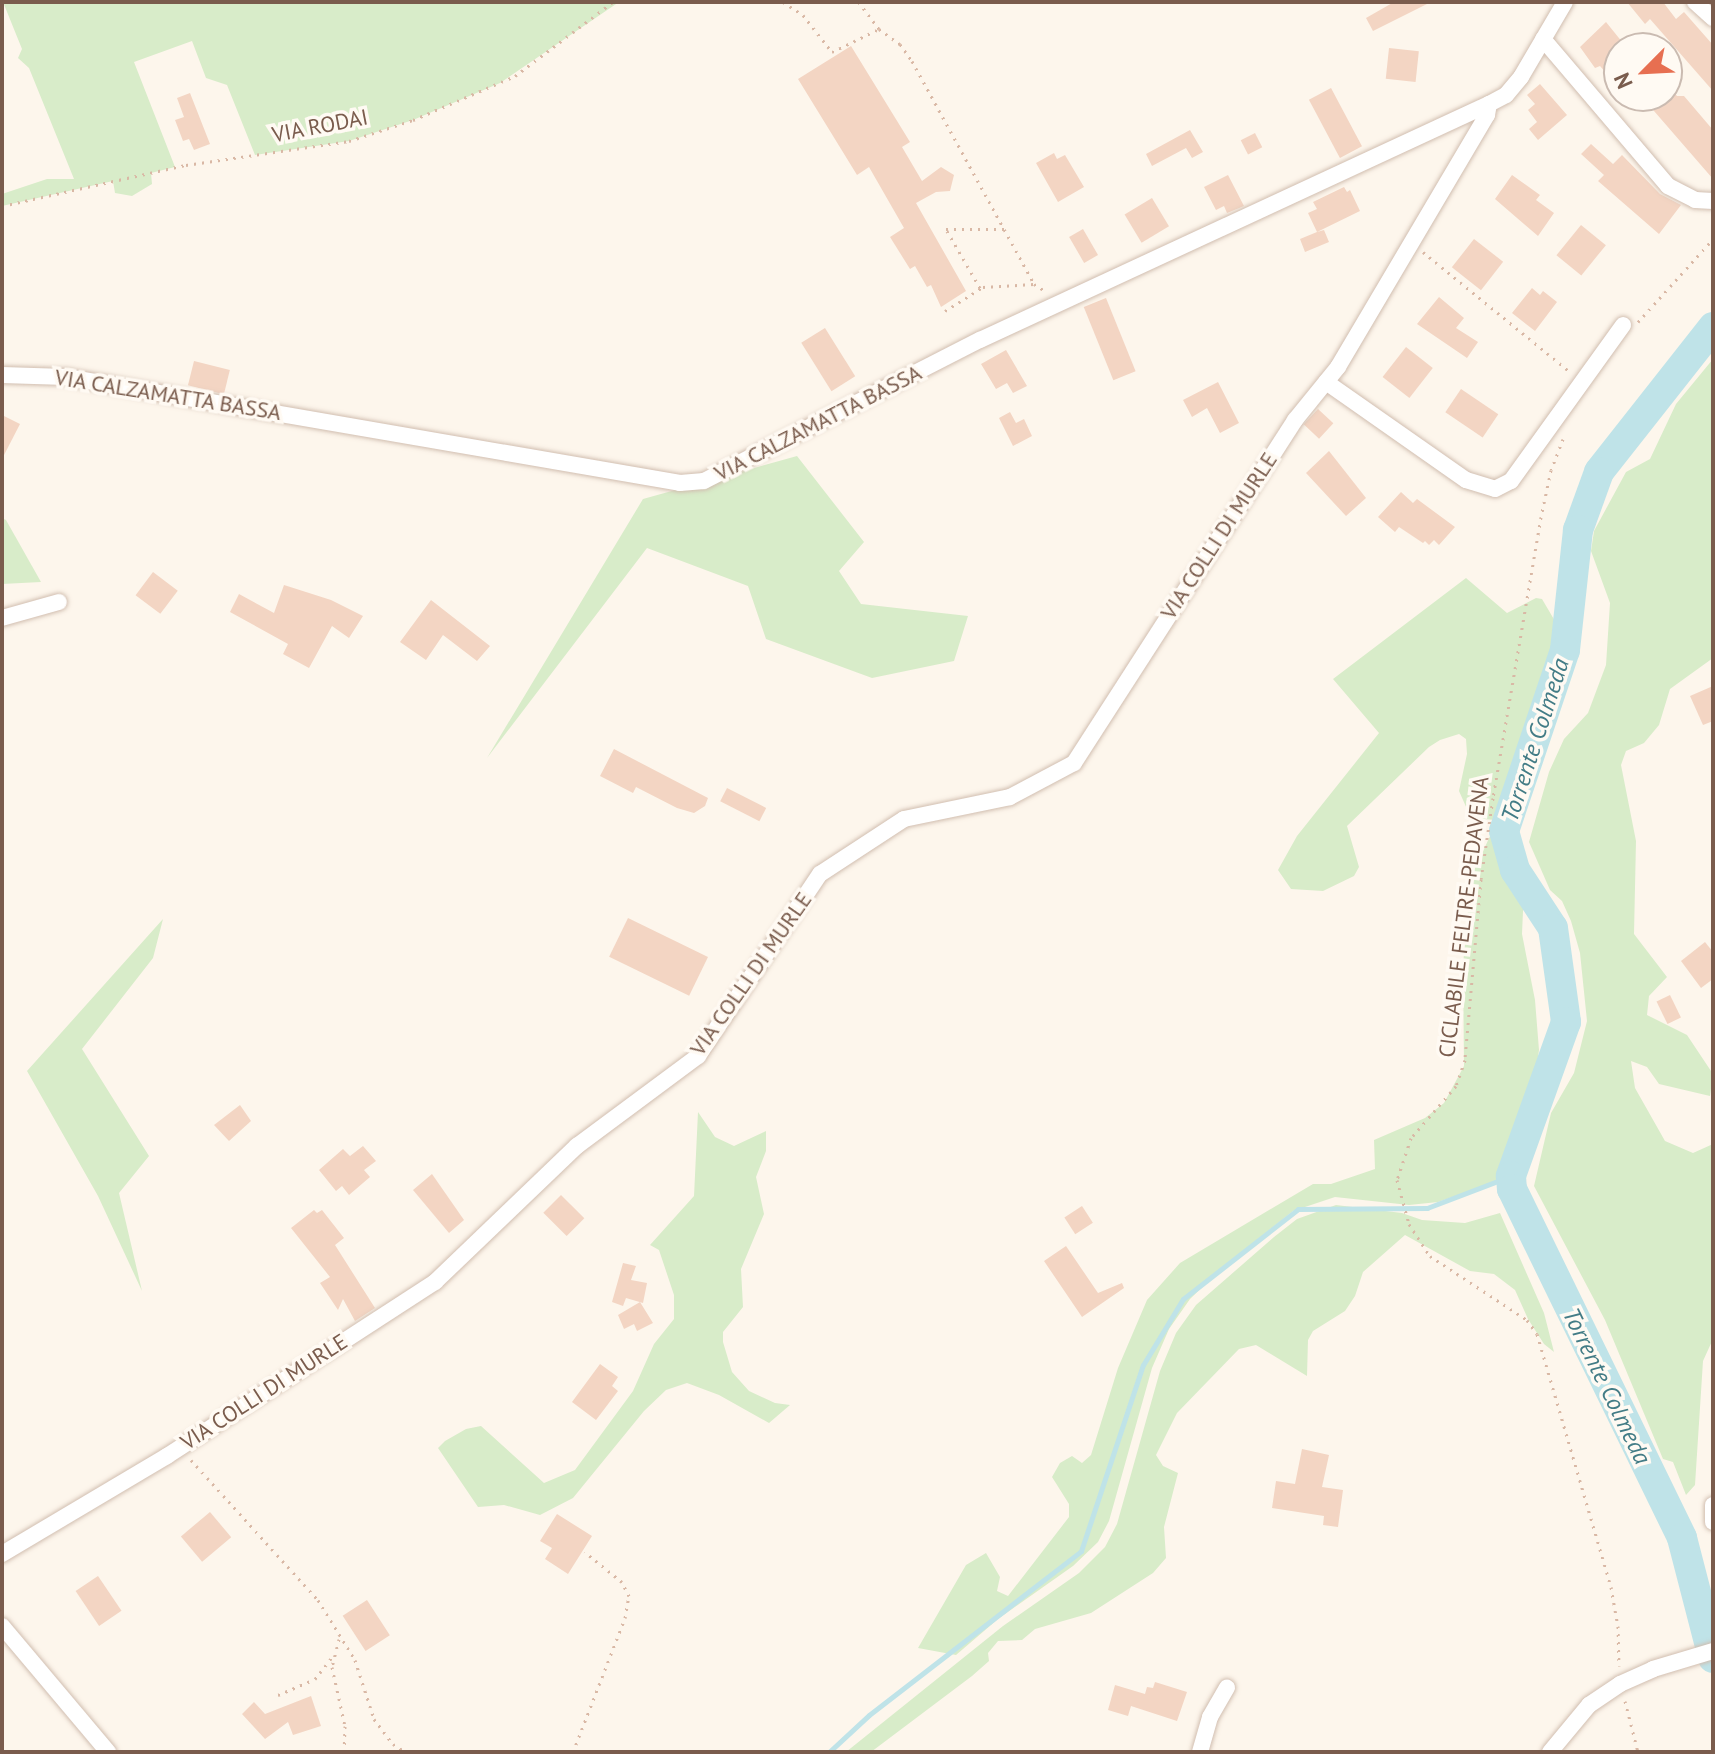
<!DOCTYPE html>
<style>
body{margin:0}
#map{position:relative;width:1715px;height:1754px;overflow:hidden;background:#fdf6ec;font-family:"PT Sans",sans-serif}
div>[style]{position:absolute}
[style*='--x']{left:calc(var(--x)*1px);top:calc(var(--y)*1px);width:calc(var(--w)*1px);rotate:calc(var(--a)*1deg)}
.green>*{inset:0;background:#d8ecc9}
.stream>*{height:5px;margin:-2.5px;padding:0 2.5px;transform-origin:2.5px;border-radius:2.5px;background:#bfe3e8}
.river>*{height:30px;margin:-15px;padding:0 15px;transform-origin:15px;border-radius:15px;background:#bfe3e8}
.building>*{inset:0;background:#f3d5c3;transform-origin:0 0}
.path>*{height:3px;margin-top:-1.5px;transform-origin:0;background:repeating-linear-gradient(90deg,#d9b8a5 0 2px,transparent 0 8px)}
.roads{filter:drop-shadow(0 0 2px #d1beb0) drop-shadow(0 0 2px #d1beb0)}
.minor>*{height:16px;margin:-8px;padding:0 8px;transform-origin:8px;border-radius:8px;background:#fff}
span{translate:-50% -50%;white-space:nowrap;text-align:center;line-height:1.15;-webkit-text-stroke:7px #fffaf3;paint-order:stroke}
.street-label{font-size:22px;color:#7a5c4d}
.water-label{font-size:24px;color:#437c86;font-style:italic}
.frame{position:absolute;inset:0;border:4px solid #7a5c4d;pointer-events:none}
.north{position:absolute;left:1603px;top:32px;width:80px;height:80px;box-sizing:border-box;background:#fffaf3;border:2px solid #cabbb1;border-radius:50%;rotate:246deg;font-size:22px;font-weight:700;line-height:32px;text-align:center;color:#7a5c4d}
.north::after{content:'';display:block;margin:auto;width:28px;height:36px;background:#e76f51;clip-path:polygon(50% 0,100% 100%,50% 72%,0 100%)}
</style>
<div id="map">
<div class="green">
<i style="clip-path:polygon(3px 2px,619px 2px,500px 83px,413px 120px,349px 141px,255px 155px,227px 85px,206px 78px,192px 41px,134px 62px,175px 167px,151px 173px,152px 184px,132px 196px,115px 193px,113px 181px,2px 206px,2px 194px,47px 179px,74px 179px,29px 68px,18px 58px,22px 49px)"></i>
<i style="clip-path:polygon(1713px 359px,1713px 658px,1670px 689px,1659px 725px,1644px 743px,1626px 751px,1621px 765px,1636px 841px,1634px 934px,1667px 977px,1649px 996px,1647px 1015px,1687px 1035px,1713px 1074px,1710px 1096px,1659px 1084px,1647px 1067px,1631px 1061px,1635px 1088px,1665px 1141px,1693px 1153px,1713px 1144px,1713px 1339px,1703px 1361px,1695px 1485px,1686px 1495px,1673px 1462px,1663px 1459px,1605px 1320px,1534px 1186px,1551px 1113px,1574px 1073px,1587px 1021px,1580px 953px,1571px 921px,1562px 901px,1550px 890px,1529px 842px,1549px 772px,1564px 739px,1588px 713px,1606px 665px,1610px 603px,1591px 551px,1594px 531px,1626px 472px,1650px 459px,1676px 404px)"></i>
<i style="clip-path:polygon(797px 456px,864px 542px,839px 571px,861px 604px,968px 616px,954px 661px,872px 678px,766px 639px,748px 586px,647px 548px,487px 758px,643px 499px)"></i>
<i style="clip-path:polygon(2px 518px,6px 520px,41px 582px,2px 584px)"></i>
<i style="clip-path:polygon(1466px 578px,1507px 613px,1536px 598px,1542px 599px,1562px 633px,1574px 628px,1539px 729px,1534px 783px,1524px 811px,1508px 821px,1471px 818px,1459px 791px,1467px 754px,1466px 739px,1459px 734px,1440px 740px,1429px 747px,1347px 826px,1359px 867px,1354px 876px,1323px 891px,1291px 889px,1278px 870px,1297px 836px,1379px 733px,1333px 679px)"></i>
<i style="clip-path:polygon(1509px 831px,1512px 847px,1532px 885px,1523px 911px,1522px 934px,1535px 1000px,1539px 1050px,1531px 1105px,1538px 1117px,1518px 1174px,1438px 1202px,1409px 1205px,1335px 1197px,1293px 1211px,1222px 1268px,1190px 1299px,1169px 1329px,1152px 1368px,1109px 1521px,1098px 1542px,1073px 1566px,998px 1619px,956px 1655px,918px 1648px,966px 1565px,986px 1553px,1000px 1577px,997px 1591px,1008px 1596px,1069px 1517px,1069px 1504px,1052px 1477px,1060px 1463px,1072px 1456px,1082px 1463px,1091px 1455px,1118px 1368px,1147px 1300px,1180px 1263px,1313px 1184px,1331px 1184px,1375px 1169px,1374px 1140px,1425px 1118px,1444px 1103px,1464px 1066px,1463px 965px,1471px 877px,1491px 834px)"></i>
<i style="clip-path:polygon(163px 919px,153px 958px,82px 1049px,149px 1156px,119px 1193px,142px 1291px,98px 1196px,27px 1071px)"></i>
<i style="clip-path:polygon(698px 1112px,715px 1137px,734px 1146px,766px 1131px,766px 1151px,756px 1177px,764px 1214px,741px 1269px,743px 1307px,723px 1332px,723px 1342px,732px 1372px,749px 1391px,775px 1403px,790px 1405px,769px 1423px,719px 1395px,687px 1383px,666px 1390px,644px 1411px,573px 1498px,540px 1515px,504px 1505px,478px 1507px,438px 1448px,445px 1441px,466px 1429px,481px 1426px,544px 1483px,575px 1470px,633px 1391px,654px 1344px,674px 1319px,674px 1295px,659px 1250px,650px 1245px,694px 1196px)"></i>
<i style="clip-path:polygon(1336px 1205px,1402px 1213px,1422px 1220px,1465px 1223px,1500px 1213px,1544px 1313px,1554px 1352px,1544px 1344px,1528px 1319px,1515px 1290px,1494px 1274px,1470px 1271px,1405px 1235px,1363px 1272px,1355px 1296px,1345px 1311px,1313px 1331px,1308px 1340px,1307px 1376px,1256px 1345px,1239px 1349px,1177px 1413px,1156px 1455px,1163px 1466px,1178px 1473px,1164px 1527px,1166px 1558px,1153px 1573px,1091px 1613px,1035px 1629px,1022px 1640px,998px 1641px,988px 1653px,989px 1661px,972px 1676px,871px 1752px,846px 1752px,1003px 1626px,1079px 1573px,1105px 1547px,1117px 1524px,1160px 1371px,1176px 1333px,1196px 1305px,1274px 1237px,1297px 1219px)"></i>
</div>
<div class="stream">
<i style="--x:829;--y:1752;--w:54;--a:-42.8"></i>
<i style="--x:869;--y:1715;--w:268;--a:-37.7"></i>
<i style="--x:1081;--y:1551;--w:196;--a:-71.6"></i>
<i style="--x:1143;--y:1365;--w:77;--a:-58.8"></i>
<i style="--x:1183;--y:1299;--w:146;--a:-38"></i>
<i style="--x:1298;--y:1209;--w:129;--a:-0.4"></i>
<i style="--x:1427;--y:1208;--w:90;--a:-20.9"></i>
</div>
<div class="river">
<i style="--x:1713;--y:327;--w:184;--a:128.2"></i>
<i style="--x:1599;--y:472;--w:62;--a:109.9"></i>
<i style="--x:1578;--y:530;--w:121;--a:96.2"></i>
<i style="--x:1565;--y:650;--w:191;--a:108.6"></i>
<i style="--x:1504;--y:831;--w:41;--a:74.2"></i>
<i style="--x:1515;--y:870;--w:69;--a:56.8"></i>
<i style="--x:1553;--y:928;--w:95;--a:82.1"></i>
<i style="--x:1566;--y:1022;--w:164;--a:109.7"></i>
<i style="--x:1511;--y:1176;--w:13;--a:86"></i>
<i style="--x:1512;--y:1189;--w:388;--a:64"></i>
<i style="--x:1682;--y:1538;--w:124;--a:75.5"></i>
</div>
<div class="building">
<i style="clip-path:polygon(1394px 2px,1431px 2px,1373px 31px,1366px 18px)"></i>
<i style="clip-path:polygon(1627px 2px,1663px 2px,1676px 19px,1684px 12px,1713px 45px,1713px 91px,1650px 19px,1645px 24px)"></i>
<i style="clip-path:polygon(1606px 22px,1627px 48px,1619px 48px,1619px 88px,1600px 66px,1595px 68px,1580px 47px)"></i>
<i style="clip-path:polygon(851px 46px,910px 142px,902px 147px,922px 181px,941px 167px,954px 175px,950px 191px,936px 192px,916px 203px,966px 291px,941px 307px,931px 285px,927px 287px,915px 266px,910px 269px,890px 237px,904px 228px,869px 167px,857px 175px,798px 79px)"></i>
<i style="left:1389px;top:48px;width:30px;height:31px;rotate:6deg"></i>
<i style="clip-path:polygon(1540px 84px,1567px 115px,1538px 140px,1529px 129px,1537px 122px,1528px 110px,1535px 104px,1527px 95px)"></i>
<i style="clip-path:polygon(1667px 84px,1677px 96px,1684px 96px,1713px 130px,1713px 179px,1641px 96px,1667px 98px)"></i>
<i style="left:1331px;top:88px;width:66px;height:25px;rotate:62deg"></i>
<i style="clip-path:polygon(190px 93px,210px 144px,194px 150px,189px 139px,183px 141px,175px 120px,184px 117px,177px 98px)"></i>
<i style="clip-path:polygon(1190px 130px,1203px 152px,1192px 158px,1186px 148px,1152px 166px,1146px 154px)"></i>
<i style="left:1255px;top:133px;width:16px;height:16px;rotate:63deg"></i>
<i style="clip-path:polygon(1591px 144px,1613px 164px,1622px 155px,1660px 194px,1681px 205px,1659px 234px,1598px 181px,1604px 175px,1581px 154px)"></i>
<i style="clip-path:polygon(1054px 153px,1057px 159px,1065px 155px,1084px 187px,1058px 202px,1036px 163px)"></i>
<i style="clip-path:polygon(1228px 175px,1244px 206px,1227px 213px,1224px 206px,1216px 210px,1204px 187px)"></i>
<i style="clip-path:polygon(1512px 175px,1540px 195px,1536px 200px,1554px 213px,1538px 236px,1495px 199px)"></i>
<i style="clip-path:polygon(1344px 187px,1347px 192px,1350px 190px,1360px 211px,1317px 232px,1324px 230px,1329px 242px,1305px 252px,1300px 239px,1317px 232px,1308px 213px,1317px 209px,1313px 202px)"></i>
<i style="left:1152px;top:198px;width:33px;height:32px;rotate:59deg"></i>
<i style="left:1581px;top:225px;width:32px;height:39px;rotate:39deg"></i>
<i style="left:1083px;top:229px;width:30px;height:16px;rotate:60deg"></i>
<i style="left:1474px;top:239px;width:37px;height:36px;rotate:38deg"></i>
<i style="clip-path:polygon(1532px 288px,1540px 295px,1543px 291px,1557px 302px,1535px 331px,1512px 313px)"></i>
<i style="clip-path:polygon(1439px 297px,1464px 318px,1456px 328px,1478px 342px,1467px 358px,1417px 324px)"></i>
<i style="left:1106px;top:298px;width:79px;height:24px;rotate:68deg"></i>
<i style="left:825px;top:328px;width:57px;height:28px;rotate:58deg"></i>
<i style="left:1406px;top:347px;width:34px;height:38px;rotate:38deg"></i>
<i style="clip-path:polygon(1006px 350px,1027px 386px,1013px 393px,1007px 383px,996px 389px,981px 364px)"></i>
<i style="left:194px;top:361px;width:37px;height:25px;rotate:14deg"></i>
<i style="clip-path:polygon(1218px 382px,1239px 423px,1220px 433px,1207px 408px,1192px 417px,1183px 400px)"></i>
<i style="left:1461px;top:389px;width:45px;height:28px;rotate:34deg"></i>
<i style="left:1318px;top:409px;width:21px;height:21px;rotate:43deg"></i>
<i style="clip-path:polygon(1010px 412px,1016px 423px,1024px 419px,1032px 436px,1013px 446px,999px 418px)"></i>
<i style="clip-path:polygon(2px 415px,20px 424px,2px 459px)"></i>
<i style="clip-path:polygon(1329px 451px,1366px 498px,1346px 516px,1306px 473px)"></i>
<i style="clip-path:polygon(1401px 492px,1413px 503px,1417px 499px,1455px 527px,1439px 545px,1434px 540px,1429px 545px,1425px 541px,1423px 543px,1399px 527px,1395px 532px,1378px 517px)"></i>
<i style="left:153px;top:572px;width:31px;height:29px;rotate:37deg"></i>
<i style="clip-path:polygon(284px 585px,331px 600px,363px 616px,349px 638px,332px 626px,309px 668px,283px 654px,288px 644px,230px 612px,239px 594px,274px 613px)"></i>
<i style="clip-path:polygon(431px 600px,490px 646px,477px 661px,443px 635px,426px 660px,400px 642px)"></i>
<i style="clip-path:polygon(1713px 686px,1713px 721px,1703px 725px,1690px 696px)"></i>
<i style="clip-path:polygon(614px 749px,708px 798px,705px 806px,694px 813px,677px 808px,636px 787px,633px 793px,600px 776px)"></i>
<i style="left:727px;top:788px;width:44px;height:15px;rotate:27deg"></i>
<i style="left:628px;top:918px;width:89px;height:43px;rotate:26deg"></i>
<i style="clip-path:polygon(1705px 942px,1713px 952px,1713px 979px,1701px 988px,1681px 961px)"></i>
<i style="left:1670px;top:995px;width:25px;height:15px;rotate:64deg"></i>
<i style="clip-path:polygon(240px 1105px,251px 1121px,229px 1141px,214px 1125px)"></i>
<i style="clip-path:polygon(363px 1146px,376px 1161px,364px 1170px,370px 1177px,349px 1195px,342px 1186px,336px 1191px,319px 1170px,343px 1149px,350px 1156px)"></i>
<i style="clip-path:polygon(432px 1174px,464px 1220px,449px 1233px,413px 1190px)"></i>
<i style="left:561px;top:1195px;width:33px;height:25px;rotate:45deg"></i>
<i style="left:1082px;top:1206px;width:20px;height:21px;rotate:57deg"></i>
<i style="clip-path:polygon(314px 1210px,317px 1213px,322px 1210px,344px 1238px,335px 1245px,375px 1308px,355px 1321px,343px 1299px,338px 1310px,320px 1283px,330px 1277px,291px 1228px)"></i>
<i style="clip-path:polygon(1066px 1246px,1098px 1293px,1122px 1283px,1124px 1288px,1082px 1317px,1044px 1261px)"></i>
<i style="clip-path:polygon(623px 1263px,636px 1266px,631px 1280px,647px 1283px,643px 1303px,626px 1298px,623px 1306px,612px 1302px)"></i>
<i style="clip-path:polygon(640px 1302px,653px 1323px,637px 1331px,634px 1324px,624px 1329px,618px 1315px)"></i>
<i style="clip-path:polygon(600px 1364px,618px 1377px,612px 1386px,618px 1391px,596px 1420px,572px 1402px)"></i>
<i style="clip-path:polygon(1302px 1449px,1329px 1455px,1322px 1487px,1343px 1490px,1338px 1527px,1323px 1525px,1324px 1516px,1272px 1508px,1276px 1481px,1295px 1484px)"></i>
<i style="left:210px;top:1512px;width:33px;height:38px;rotate:50deg"></i>
<i style="clip-path:polygon(557px 1514px,592px 1536px,568px 1574px,545px 1559px,552px 1548px,540px 1541px)"></i>
<i style="left:98px;top:1576px;width:42px;height:27px;rotate:56deg"></i>
<i style="left:367px;top:1600px;width:42px;height:29px;rotate:57deg"></i>
<i style="clip-path:polygon(1155px 1682px,1187px 1692px,1177px 1721px,1131px 1706px,1128px 1716px,1108px 1710px,1115px 1685px,1145px 1694px,1147px 1687px,1153px 1688px)"></i>
<i style="clip-path:polygon(311px 1696px,321px 1726px,293px 1735px,288px 1722px,265px 1739px,242px 1714px,254px 1702px,265px 1714px)"></i>
</div>
<div class="path">
<i style="--x:783;--y:2;--w:24;--a:33"></i>
<i style="--x:803;--y:15;--w:47;--a:51.9"></i>
<i style="--x:832;--y:52;--w:52;--a:-26.1"></i>
<i style="--x:879;--y:29;--w:34;--a:-127"></i>
<i style="--x:879;--y:29;--w:26;--a:36"></i>
<i style="--x:900;--y:44;--w:21;--a:55"></i>
<i style="--x:912;--y:61;--w:254;--a:61.3"></i>
<i style="--x:1034;--y:284;--w:15;--a:32"></i>
<i style="--x:2;--y:206;--w:189;--a:-12.6"></i>
<i style="--x:186;--y:165;--w:165;--a:-8.4"></i>
<i style="--x:349;--y:141;--w:67;--a:-18.2"></i>
<i style="--x:413;--y:120;--w:111;--a:-23.3"></i>
<i style="--x:515;--y:76;--w:123;--a:-37.1"></i>
<i style="--x:1423;--y:252;--w:188;--a:39.2"></i>
<i style="--x:980;--y:288;--w:68;--a:-120"></i>
<i style="--x:946;--y:229;--w:58;--a:0"></i>
<i style="--x:945;--y:311;--w:45;--a:-32.3"></i>
<i style="--x:983;--y:287;--w:51;--a:-3.4"></i>
<i style="--x:1638;--y:322;--w:112;--a:-47.9"></i>
<i style="--x:1563;--y:439;--w:33;--a:111"></i>
<i style="--x:1551;--y:470;--w:48;--a:102"></i>
<i style="--x:1541;--y:517;--w:285;--a:99.7"></i>
<i style="--x:1493;--y:798;--w:82;--a:98.4"></i>
<i style="--x:1481;--y:879;--w:182;--a:95.1"></i>
<i style="--x:1465;--y:1060;--w:28;--a:109"></i>
<i style="--x:1456;--y:1086;--w:69;--a:130.9"></i>
<i style="--x:1411;--y:1138;--w:44;--a:108.4"></i>
<i style="--x:1397;--y:1180;--w:46;--a:74.7"></i>
<i style="--x:1409;--y:1224;--w:38;--a:57"></i>
<i style="--x:1430;--y:1256;--w:116;--a:33.4"></i>
<i style="--x:1527;--y:1320;--w:17;--a:54"></i>
<i style="--x:1537;--y:1334;--w:264;--a:73.7"></i>
<i style="--x:1611;--y:1587;--w:40;--a:80"></i>
<i style="--x:1618;--y:1626;--w:40;--a:88.6"></i>
<i style="--x:191;--y:1460;--w:189;--a:47.8"></i>
<i style="--x:318;--y:1600;--w:70;--a:58.3"></i>
<i style="--x:355;--y:1660;--w:62;--a:72.1"></i>
<i style="--x:374;--y:1719;--w:31;--a:53"></i>
<i style="--x:393;--y:1744;--w:15;--a:32"></i>
<i style="--x:339;--y:1639;--w:29;--a:104"></i>
<i style="--x:332;--y:1667;--w:60;--a:77.6"></i>
<i style="--x:345;--y:1726;--w:26;--a:92"></i>
<i style="--x:278;--y:1695;--w:40;--a:-23.4"></i>
<i style="--x:315;--y:1679;--w:29;--a:-52"></i>
<i style="--x:1625;--y:1701;--w:53;--a:75.7"></i>
<i style="--x:573;--y:1752;--w:144;--a:-68.8"></i>
<i style="--x:625;--y:1618;--w:22;--a:-80"></i>
<i style="--x:629;--y:1596;--w:16;--a:-117"></i>
<i style="--x:622;--y:1582;--w:48;--a:-141"></i>
</div>
<div class="roads">
<div class="minor">
<i style="--x:1695;--y:2;--w:24;--a:42"></i>
<i style="--x:1543;--y:39;--w:193;--a:49.6"></i>
<i style="--x:1668;--y:186;--w:30;--a:27"></i>
<i style="--x:1695;--y:200;--w:18;--a:3"></i>
<i style="--x:2;--y:375;--w:64;--a:1.8"></i>
<i style="--x:66;--y:377;--w:623;--a:9.79"></i>
<i style="--x:680;--y:483;--w:24;--a:-5"></i>
<i style="--x:704;--y:481;--w:310;--a:-27.1"></i>
<i style="--x:980;--y:340;--w:561;--a:-24.87"></i>
<i style="--x:1489;--y:104;--w:19;--a:-28"></i>
<i style="--x:1506;--y:95;--w:23;--a:-50"></i>
<i style="--x:1521;--y:77;--w:87;--a:-59.6"></i>
<i style="--x:1326;--y:382;--w:171;--a:35"></i>
<i style="--x:1466;--y:480;--w:30;--a:17"></i>
<i style="--x:1495;--y:489;--w:18;--a:-27"></i>
<i style="--x:1511;--y:481;--w:192;--a:-54.3"></i>
<i style="--x:2;--y:618;--w:59;--a:-15.7"></i>
<i style="--x:1713;--y:1505;--w:17;--a:90"></i>
<i style="--x:2;--y:1554;--w:192;--a:-30.7"></i>
<i style="--x:167;--y:1456;--w:320;--a:-33"></i>
<i style="--x:435;--y:1282;--w:197;--a:-43.8"></i>
<i style="--x:577;--y:1146;--w:151;--a:-36.6"></i>
<i style="--x:698;--y:1056;--w:219;--a:-56.2"></i>
<i style="--x:820;--y:874;--w:100;--a:-33.2"></i>
<i style="--x:904;--y:819;--w:108;--a:-11.7"></i>
<i style="--x:1010;--y:797;--w:72;--a:-28"></i>
<i style="--x:1074;--y:763;--w:408;--a:-57.2"></i>
<i style="--x:1295;--y:420;--w:68;--a:-50.9"></i>
<i style="--x:1338;--y:367;--w:293;--a:-59.4"></i>
<i style="--x:1487;--y:115;--w:11;--a:-80"></i>
<i style="--x:2;--y:1626;--w:165;--a:49.9"></i>
<i style="--x:1200;--y:1752;--w:36;--a:-74"></i>
<i style="--x:1210;--y:1717;--w:34;--a:-60"></i>
<i style="--x:1550;--y:1752;--w:61;--a:-50.3"></i>
<i style="--x:1589;--y:1705;--w:37;--a:-34"></i>
<i style="--x:1620;--y:1684;--w:36;--a:-24"></i>
<i style="--x:1653;--y:1669;--w:63;--a:-16.7"></i>
</div>
</div>
<div class="street-label">
<span style="left:320px;top:126px;rotate:-11deg">VIA RODAI</span>
<span style="left:168px;top:395px;rotate:9deg">VIA CALZAMATTA BASSA</span>
<span style="left:818px;top:423px;rotate:-27deg">VIA CALZAMATTA BASSA</span>
<span style="left:1219px;top:536px;rotate:-57deg">VIA COLLI DI MURLE</span>
<span style="left:1464px;top:917px;rotate:-83deg">CICLABILE FELTRE-PEDAVENA</span>
<span style="left:751px;top:974px;rotate:-55deg">VIA COLLI DI MURLE</span>
<span style="left:264px;top:1392px;rotate:-33deg">VIA COLLI DI MURLE</span>
</div>
<div class="water-label">
<span style="left:1535px;top:740px;rotate:-72deg">Torrente Colmeda</span>
<span style="left:1607px;top:1386px;rotate:64deg">Torrente Colmeda</span>
</div>
<div class="frame"></div>
<div class="north">N</div>
</div>
